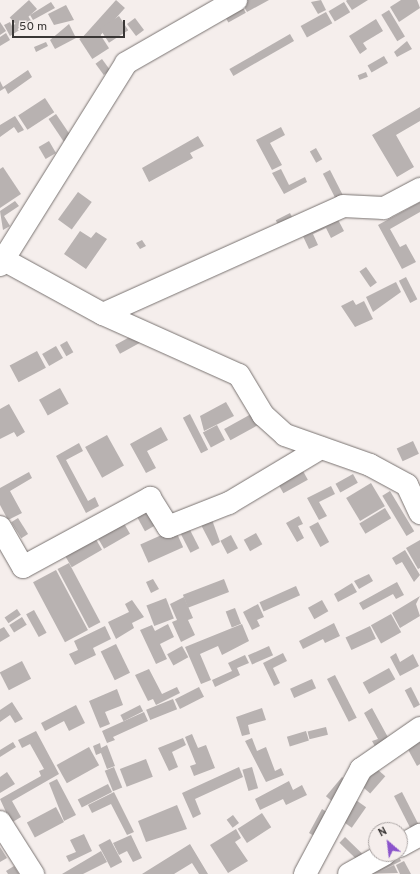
<!DOCTYPE html>
<style>
body{margin:0}
#map{position:relative;width:420px;height:874px;overflow:hidden;background:#f5eeec;font-family:Overpass,sans-serif}
div>[style]{position:absolute}
[style*='--x']{left:calc(var(--x)*1px);top:calc(var(--y)*1px);width:calc(var(--w)*1px);rotate:calc(var(--a)*1deg)}
.building>*{inset:0;background:#b8b2b1;transform-origin:0 0}
.roads{filter:drop-shadow(0 0 1px #797371) drop-shadow(0 0 1px #797371)}
.minor>*{height:22px;margin:-11px;padding:0 11px;transform-origin:11px;border-radius:11px;background:#fff}
span{translate:-50% -50%;white-space:nowrap;text-align:center;line-height:1.15;-webkit-text-stroke:3px #f5eeec;paint-order:stroke}
.north{position:absolute;left:368px;top:822px;width:40px;height:40px;box-sizing:border-box;background:#f5eeec;border:1px solid #aaa4a3;border-radius:50%;rotate:332deg;font-size:11px;font-weight:700;line-height:16px;text-align:center;color:#393635}
.north::after{content:'';display:block;margin:auto;width:14px;height:18px;background:#8b54cb;clip-path:polygon(50% 0,100% 100%,50% 72%,0 100%)}
.scale{position:absolute;left:12px;top:20px;width:113px;height:18px;box-sizing:border-box;border:2px solid #393635;border-top:0;padding-left:5px;font-size:12px;line-height:14px;white-space:nowrap;color:#393635;-webkit-text-stroke:3px #f5eeec;paint-order:stroke}
</style>
<div id="map">
<div class="building">
<i style="left:29px;top:0;width:12px;height:26px;rotate:48deg"></i>
<i style="left:116px;top:0;width:12px;height:52px;rotate:42deg"></i>
<i style="clip-path:polygon(247px 0,269px 0,247px 12px,242px 3px)"></i>
<i style="clip-path:polygon(321px 0,326px 10px,318px 14px,311px 2px)"></i>
<i style="clip-path:polygon(368px 0,352px 10px,346px 1px,347px 0)"></i>
<i style="clip-path:polygon(401px 0,417px 0,420px 8px,399px 22px,390px 7px)"></i>
<i style="clip-path:polygon(51px 2px,55px 8px,33px 20px,30px 15px)"></i>
<i style="left:344px;top:2px;width:12px;height:18px;rotate:59deg"></i>
<i style="left:241px;top:4px;width:10px;height:20px;rotate:61deg"></i>
<i style="clip-path:polygon(66px 5px,74px 20px,54px 25px,48px 14px)"></i>
<i style="left:389px;top:10px;width:31px;height:9px;rotate:59deg"></i>
<i style="left:326px;top:12px;width:13px;height:29px;rotate:61deg"></i>
<i style="clip-path:polygon(28px 16px,32px 22px,10px 36px,4px 25px,10px 22px,12px 26px)"></i>
<i style="left:119px;top:16px;width:17px;height:23px;rotate:57deg"></i>
<i style="left:135px;top:18px;width:15px;height:10px;rotate:53deg"></i>
<i style="clip-path:polygon(376px 19px,383px 31px,363px 43px,367px 49px,360px 54px,349px 36px)"></i>
<i style="clip-path:polygon(0 22px,6px 31px,0 35px)"></i>
<i style="clip-path:polygon(69px 24px,76px 38px,55px 49px,50px 40px)"></i>
<i style="left:96px;top:28px;width:24px;height:20px;rotate:57deg"></i>
<i style="clip-path:polygon(6px 33px,10px 40px,0 46px,0 37px)"></i>
<i style="left:290px;top:34px;width:8px;height:70px;rotate:60deg"></i>
<i style="clip-path:polygon(407px 41px,412px 49px,397px 57px,394px 52px)"></i>
<i style="clip-path:polygon(46px 42px,48px 46px,36px 52px,34px 47px)"></i>
<i style="left:384px;top:56px;width:8px;height:19px;rotate:60deg"></i>
<i style="left:102px;top:59px;width:14px;height:8px;rotate:54deg"></i>
<i style="clip-path:polygon(28px 70px,32px 77px,8px 94px,5px 88px,0 91px,0 81px,3px 87px)"></i>
<i style="left:366px;top:72px;width:5px;height:9px;rotate:68deg"></i>
<i style="left:45px;top:98px;width:17px;height:32px;rotate:57deg"></i>
<i style="clip-path:polygon(420px 107px,420px 121px,396px 135px,414px 167px,397px 177px,372px 135px)"></i>
<i style="left:56px;top:114px;width:30px;height:9px;rotate:56deg"></i>
<i style="clip-path:polygon(15px 116px,24px 130px,18px 133px,14px 127px,0 137px,0 125px)"></i>
<i style="clip-path:polygon(281px 127px,285px 135px,270px 143px,282px 165px,272px 170px,256px 140px)"></i>
<i style="clip-path:polygon(198px 136px,204px 146px,190px 153px,193px 158px,149px 182px,142px 168px)"></i>
<i style="left:49px;top:141px;width:14px;height:12px;rotate:60deg"></i>
<i style="left:316px;top:148px;width:13px;height:7px;rotate:61deg"></i>
<i style="clip-path:polygon(3px 167px,21px 194px,0 208px,0 169px)"></i>
<i style="clip-path:polygon(281px 169px,289px 185px,305px 177px,307px 182px,284px 194px,272px 173px)"></i>
<i style="left:330px;top:170px;width:29px;height:8px;rotate:63deg"></i>
<i style="left:78px;top:192px;width:17px;height:34px;rotate:36deg"></i>
<i style="clip-path:polygon(15px 201px,19px 206px,4px 216px,10px 226px,3px 230px,0 211px)"></i>
<i style="clip-path:polygon(420px 202px,420px 212px,390px 229px,400px 247px,406px 244px,416px 262px,402px 269px,378px 225px)"></i>
<i style="left:290px;top:213px;width:11px;height:16px;rotate:63deg"></i>
<i style="clip-path:polygon(335px 214px,344px 231px,331px 238px,326px 228px,313px 234px,318px 245px,309px 249px,301px 232px)"></i>
<i style="clip-path:polygon(80px 231px,91px 238px,96px 232px,107px 239px,86px 269px,64px 254px)"></i>
<i style="clip-path:polygon(142px 240px,146px 246px,140px 249px,136px 243px)"></i>
<i style="left:366px;top:267px;width:19px;height:8px;rotate:55deg"></i>
<i style="left:406px;top:277px;width:25px;height:8px;rotate:63deg"></i>
<i style="clip-path:polygon(396px 282px,401px 292px,373px 312px,366px 297px)"></i>
<i style="clip-path:polygon(353px 300px,356px 305px,364px 301px,373px 319px,355px 327px,341px 306px)"></i>
<i style="left:137px;top:333px;width:10px;height:25px;rotate:61deg"></i>
<i style="left:67px;top:341px;width:13px;height:8px;rotate:61deg"></i>
<i style="left:56px;top:346px;width:14px;height:16px;rotate:60deg"></i>
<i style="left:37px;top:351px;width:19px;height:31px;rotate:62deg"></i>
<i style="left:60px;top:388px;width:18px;height:24px;rotate:61deg"></i>
<i style="clip-path:polygon(226px 402px,234px 416px,204px 431px,200px 416px)"></i>
<i style="clip-path:polygon(9px 404px,25px 432px,17px 437px,14px 432px,0 439px,0 409px)"></i>
<i style="left:253px;top:413px;width:13px;height:33px;rotate:61deg"></i>
<i style="left:190px;top:414px;width:40px;height:8px;rotate:63deg"></i>
<i style="left:217px;top:425px;width:17px;height:16px;rotate:62deg"></i>
<i style="clip-path:polygon(161px 427px,168px 440px,147px 451px,156px 468px,146px 473px,130px 444px)"></i>
<i style="left:107px;top:435px;width:35px;height:25px;rotate:61deg"></i>
<i style="left:413px;top:441px;width:14px;height:18px;rotate:65deg"></i>
<i style="clip-path:polygon(79px 443px,83px 451px,66px 460px,88px 501px,95px 497px,99px 506px,86px 513px,56px 456px)"></i>
<i style="left:303px;top:471px;width:10px;height:28px;rotate:61deg"></i>
<i style="clip-path:polygon(29px 472px,32px 478px,10px 491px,22px 513px,8px 520px,0 505px,0 488px)"></i>
<i style="left:353px;top:474px;width:10px;height:20px;rotate:61deg"></i>
<i style="left:371px;top:483px;width:27px;height:29px;rotate:59deg"></i>
<i style="clip-path:polygon(331px 486px,335px 494px,319px 502px,327px 516px,319px 520px,307px 498px)"></i>
<i style="left:390px;top:491px;width:47px;height:9px;rotate:59deg"></i>
<i style="left:147px;top:506px;width:21px;height:14px;rotate:61deg"></i>
<i style="left:385px;top:508px;width:12px;height:30px;rotate:59deg"></i>
<i style="clip-path:polygon(299px 516px,303px 524px,298px 526px,304px 538px,297px 542px,286px 523px)"></i>
<i style="clip-path:polygon(211px 517px,220px 542px,212px 546px,200px 523px)"></i>
<i style="left:18px;top:518px;width:19px;height:8px;rotate:58deg"></i>
<i style="left:122px;top:520px;width:16px;height:30px;rotate:60deg"></i>
<i style="left:318px;top:522px;width:23px;height:10px;rotate:61deg"></i>
<i style="left:188px;top:526px;width:25px;height:10px;rotate:63deg"></i>
<i style="left:175px;top:529px;width:20px;height:38px;rotate:66deg"></i>
<i style="left:256px;top:533px;width:13px;height:14px;rotate:61deg"></i>
<i style="left:231px;top:535px;width:15px;height:12px;rotate:62deg"></i>
<i style="left:94px;top:536px;width:16px;height:35px;rotate:60deg"></i>
<i style="clip-path:polygon(420px 540px,420px 568px,418px 569px,406px 548px)"></i>
<i style="clip-path:polygon(405px 550px,420px 575px,414px 582px,402px 562px,396px 565px,392px 558px)"></i>
<i style="left:69px;top:563px;width:67px;height:13px;rotate:62deg"></i>
<i style="left:56px;top:570px;width:68px;height:26px;rotate:62deg"></i>
<i style="clip-path:polygon(369px 574px,373px 581px,359px 589px,354px 581px)"></i>
<i style="clip-path:polygon(153px 579px,159px 589px,151px 593px,146px 582px)"></i>
<i style="left:224px;top:579px;width:14px;height:44px;rotate:69deg"></i>
<i style="clip-path:polygon(397px 582px,404px 595px,396px 599px,393px 594px,363px 610px,359px 603px)"></i>
<i style="clip-path:polygon(352px 583px,357px 592px,338px 602px,334px 594px)"></i>
<i style="left:296px;top:586px;width:10px;height:40px;rotate:66deg"></i>
<i style="clip-path:polygon(420px 596px,416px 604px,420px 616px,400px 628px,392px 613px)"></i>
<i style="clip-path:polygon(184px 597px,193px 618px,188px 620px,195px 635px,181px 642px,172px 622px,177px 620px,170px 604px)"></i>
<i style="left:166px;top:598px;width:22px;height:21px;rotate:69deg"></i>
<i style="clip-path:polygon(132px 600px,144px 617px,132px 623px,134px 628px,116px 639px,108px 622px,129px 612px,125px 604px)"></i>
<i style="left:322px;top:600px;width:13px;height:16px;rotate:61deg"></i>
<i style="clip-path:polygon(258px 604px,264px 617px,257px 620px,260px 626px,252px 630px,243px 612px)"></i>
<i style="left:235px;top:608px;width:17px;height:10px;rotate:69deg"></i>
<i style="left:17px;top:609px;width:7px;height:15px;rotate:56deg"></i>
<i style="left:34px;top:610px;width:26px;height:9px;rotate:61deg"></i>
<i style="left:391px;top:614px;width:21px;height:23px;rotate:61deg"></i>
<i style="left:22px;top:617px;width:9px;height:15px;rotate:58deg"></i>
<i style="clip-path:polygon(334px 623px,340px 636px,325px 643px,323px 639px,303px 649px,299px 641px)"></i>
<i style="clip-path:polygon(168px 624px,174px 637px,160px 644px,167px 659px,156px 664px,140px 630px,152px 625px,155px 631px)"></i>
<i style="clip-path:polygon(242px 624px,249px 641px,222px 655px,218px 646px,200px 654px,211px 680px,201px 684px,185px 647px)"></i>
<i style="clip-path:polygon(105px 626px,111px 639px,93px 648px,96px 655px,75px 665px,69px 654px,78px 650px,74px 641px)"></i>
<i style="left:370px;top:626px;width:14px;height:27px;rotate:65deg"></i>
<i style="clip-path:polygon(4px 627px,10px 636px,0 642px,0 629px)"></i>
<i style="left:116px;top:644px;width:32px;height:17px;rotate:64deg"></i>
<i style="left:182px;top:646px;width:13px;height:17px;rotate:61deg"></i>
<i style="left:269px;top:646px;width:10px;height:23px;rotate:66deg"></i>
<i style="clip-path:polygon(283px 653px,287px 661px,273px 668px,280px 683px,274px 686px,263px 663px)"></i>
<i style="clip-path:polygon(396px 653px,400px 662px,413px 654px,419px 666px,400px 676px,390px 657px)"></i>
<i style="clip-path:polygon(245px 655px,249px 663px,237px 668px,240px 675px,215px 687px,212px 680px,232px 671px,228px 663px)"></i>
<i style="left:22px;top:661px;width:20px;height:25px;rotate:63deg"></i>
<i style="left:389px;top:668px;width:13px;height:30px;rotate:61deg"></i>
<i style="clip-path:polygon(149px 669px,162px 694px,177px 687px,180px 693px,156px 705px,153px 699px,148px 701px,135px 675px)"></i>
<i style="left:335px;top:675px;width:48px;height:9px;rotate:63deg"></i>
<i style="left:312px;top:679px;width:10px;height:24px;rotate:66deg"></i>
<i style="left:199px;top:687px;width:11px;height:27px;rotate:63deg"></i>
<i style="left:411px;top:687px;width:20px;height:7px;rotate:63deg"></i>
<i style="clip-path:polygon(117px 689px,123px 705px,105px 712px,110px 724px,100px 728px,89px 701px)"></i>
<i style="left:173px;top:699px;width:11px;height:29px;rotate:68deg"></i>
<i style="clip-path:polygon(12px 702px,23px 719px,15px 723px,10px 715px,0 722px,0 710px)"></i>
<i style="clip-path:polygon(76px 705px,85px 723px,69px 731px,64px 721px,45px 731px,41px 723px)"></i>
<i style="left:140px;top:705px;width:7px;height:22px;rotate:63deg"></i>
<i style="clip-path:polygon(262px 708px,266px 720px,248px 725px,250px 734px,242px 736px,236px 717px)"></i>
<i style="clip-path:polygon(372px 708px,390px 741px,376px 748px,372px 741px,378px 739px,364px 713px)"></i>
<i style="clip-path:polygon(144px 712px,148px 721px,113px 737px,115px 740px,107px 743px,102px 731px)"></i>
<i style="left:326px;top:727px;width:8px;height:19px;rotate:76deg"></i>
<i style="clip-path:polygon(36px 731px,59px 774px,12px 801px,21px 817px,11px 823px,0 799px,41px 776px,39px 771px,44px 769px,30px 744px,22px 748px,18px 740px)"></i>
<i style="left:306px;top:731px;width:10px;height:20px;rotate:73deg"></i>
<i style="clip-path:polygon(192px 734px,198px 748px,206px 745px,215px 768px,194px 776px,190px 766px,196px 764px,185px 737px)"></i>
<i style="clip-path:polygon(420px 736px,420px 764px,417px 766px,405px 744px)"></i>
<i style="clip-path:polygon(183px 738px,186px 745px,172px 752px,178px 767px,169px 771px,158px 748px)"></i>
<i style="clip-path:polygon(252px 738px,257px 751px,266px 747px,275px 771px,281px 768px,284px 775px,266px 782px,245px 741px)"></i>
<i style="clip-path:polygon(13px 742px,16px 747px,0 757px,0 750px)"></i>
<i style="clip-path:polygon(100px 743px,101px 748px,107px 745px,115px 766px,107px 769px,101px 753px,96px 755px,93px 746px)"></i>
<i style="left:89px;top:747px;width:21px;height:37px;rotate:61deg"></i>
<i style="left:146px;top:759px;width:19px;height:28px;rotate:69deg"></i>
<i style="left:114px;top:767px;width:22px;height:10px;rotate:68deg"></i>
<i style="clip-path:polygon(239px 767px,243px 777px,195px 799px,201px 814px,193px 818px,182px 793px)"></i>
<i style="left:252px;top:767px;width:22px;height:10px;rotate:74deg"></i>
<i style="left:377px;top:769px;width:11px;height:23px;rotate:41deg"></i>
<i style="clip-path:polygon(7px 772px,15px 784px,0 793px,0 777px)"></i>
<i style="left:342px;top:777px;width:8px;height:25px;rotate:40deg"></i>
<i style="clip-path:polygon(57px 779px,76px 815px,64px 821px,49px 783px)"></i>
<i style="clip-path:polygon(289px 781px,293px 790px,302px 785px,307px 795px,286px 805px,283px 799px,260px 810px,255px 799px)"></i>
<i style="left:108px;top:784px;width:9px;height:34px;rotate:63deg"></i>
<i style="clip-path:polygon(114px 792px,134px 832px,127px 835px,111px 804px,92px 813px,88px 805px)"></i>
<i style="left:402px;top:792px;width:37px;height:9px;rotate:63deg"></i>
<i style="left:353px;top:798px;width:16px;height:25px;rotate:35deg"></i>
<i style="clip-path:polygon(177px 805px,187px 829px,146px 842px,138px 821px)"></i>
<i style="left:56px;top:807px;width:17px;height:33px;rotate:62deg"></i>
<i style="clip-path:polygon(322px 809px,330px 814px,316px 837px,309px 833px)"></i>
<i style="left:262px;top:813px;width:17px;height:29px;rotate:57deg"></i>
<i style="left:233px;top:815px;width:10px;height:8px;rotate:53deg"></i>
<i style="clip-path:polygon(236px 829px,241px 838px,235px 842px,248px 861px,228px 873px,210px 845px)"></i>
<i style="clip-path:polygon(84px 834px,92px 851px,69px 862px,66px 856px,76px 852px,70px 840px)"></i>
<i style="clip-path:polygon(131px 835px,142px 858px,133px 862px,127px 851px,119px 855px,113px 843px)"></i>
<i style="left:345px;top:837px;width:28px;height:8px;rotate:44deg"></i>
<i style="left:110px;top:839px;width:26px;height:13px;rotate:62deg"></i>
<i style="clip-path:polygon(190px 844px,208px 874px,199px 874px,192px 863px,174px 874px,142px 874px)"></i>
<i style="clip-path:polygon(0 847px,7px 858px,0 862px)"></i>
<i style="clip-path:polygon(101px 851px,107px 862px,83px 874px,62px 874px)"></i>
<i style="clip-path:polygon(398px 854px,401px 861px,379px 872px,394px 865px,398px 873px,361px 874px)"></i>
<i style="clip-path:polygon(404px 861px,411px 874px,400px 874px,396px 865px)"></i>
<i style="clip-path:polygon(14px 866px,19px 874px,8px 874px,6px 871px)"></i>
</div>
<div class="roads">
<div class="minor">
<i style="--x:6;--y:261;--w:111;--a:28.7"></i>
<i style="--x:103;--y:314;--w:149;--a:24.2"></i>
<i style="--x:239;--y:375;--w:47;--a:59"></i>
<i style="--x:263;--y:415;--w:30;--a:42"></i>
<i style="--x:285;--y:435;--w:90;--a:19.4"></i>
<i style="--x:370;--y:465;--w:42;--a:28.4"></i>
<i style="--x:407;--y:485;--w:31;--a:65"></i>
<i style="--x:0;--y:265;--w:238;--a:-58"></i>
<i style="--x:126;--y:63;--w:127;--a:-29.8"></i>
<i style="--x:103;--y:314;--w:263;--a:-24.2"></i>
<i style="--x:343;--y:206;--w:41;--a:2.8"></i>
<i style="--x:384;--y:208;--w:41;--a:-27.8"></i>
<i style="--x:0;--y:527;--w:46;--a:60.1"></i>
<i style="--x:23;--y:567;--w:145;--a:-28.5"></i>
<i style="--x:150;--y:498;--w:34;--a:58"></i>
<i style="--x:168;--y:527;--w:66;--a:-21.5"></i>
<i style="--x:229;--y:503;--w:107;--a:-30.9"></i>
<i style="--x:0;--y:822;--w:62;--a:57.6"></i>
<i style="--x:400;--y:846;--w:23;--a:-29"></i>
<i style="--x:305;--y:874;--w:119;--a:-61.9"></i>
<i style="--x:361;--y:769;--w:72;--a:-34.8"></i>
<i style="--x:349;--y:874;--w:41;--a:-29.1"></i>
</div>
</div>
<div class="north">N</div>
<div class="scale">50 m</div>
</div>
